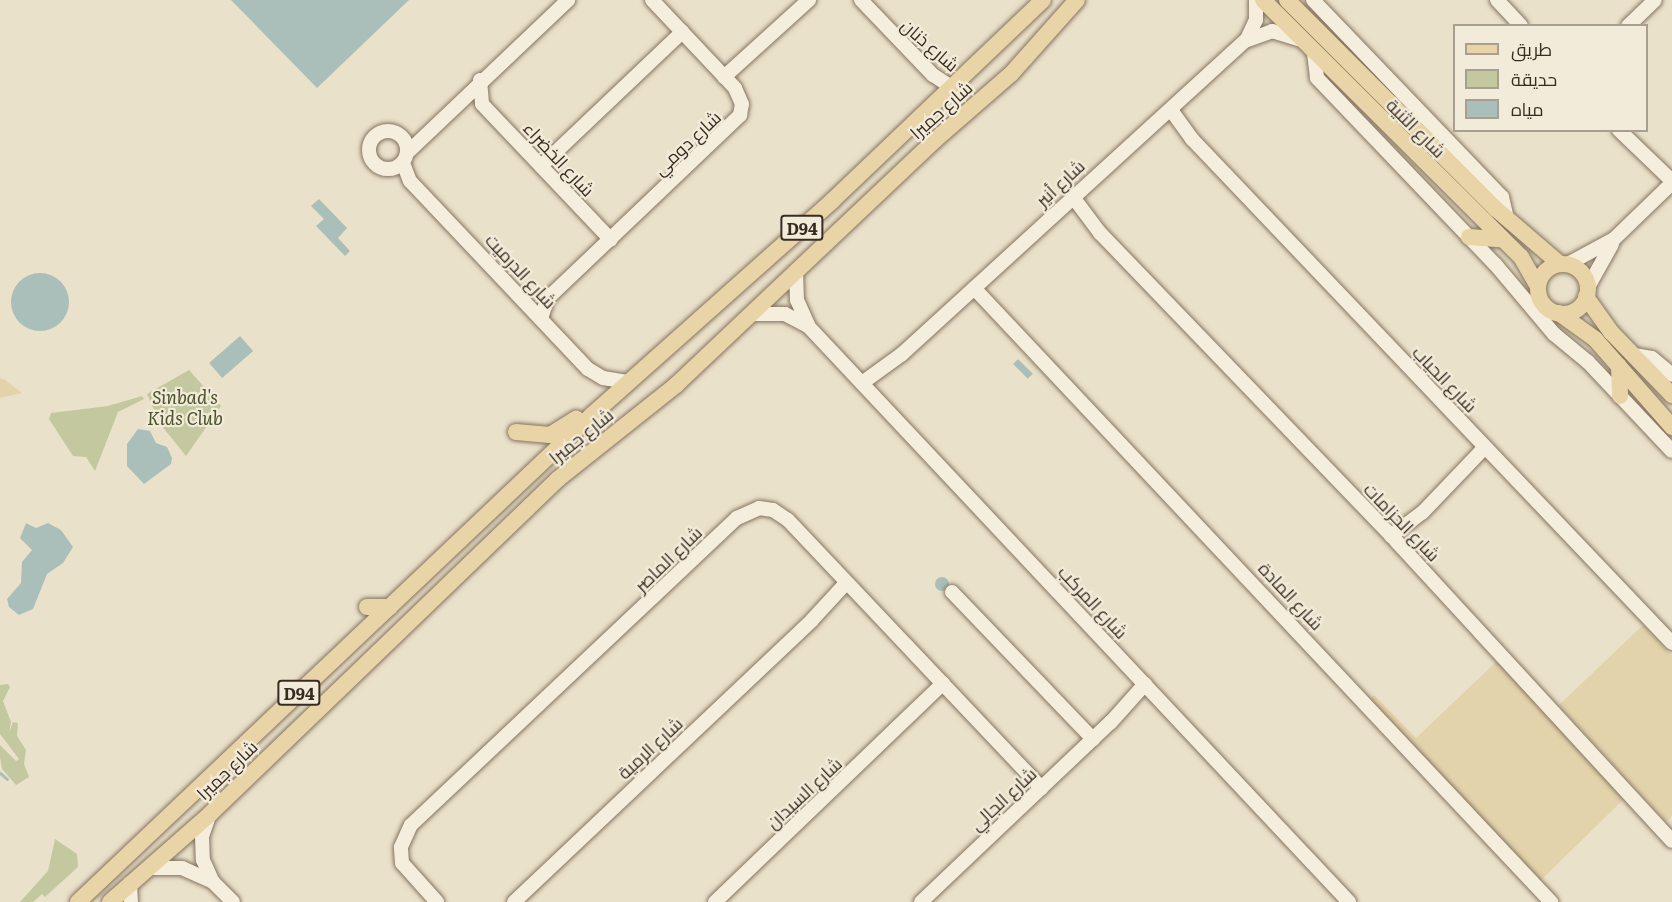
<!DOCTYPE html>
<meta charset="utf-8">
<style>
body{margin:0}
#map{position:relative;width:1672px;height:902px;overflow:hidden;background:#eae1ca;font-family:Literata,Cairo,serif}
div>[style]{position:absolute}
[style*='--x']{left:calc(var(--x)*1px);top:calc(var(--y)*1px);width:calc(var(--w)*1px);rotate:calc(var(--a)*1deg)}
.green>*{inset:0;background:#c3c89f}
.sand>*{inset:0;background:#e3d3ab}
.water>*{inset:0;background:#aabfb9;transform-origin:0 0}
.round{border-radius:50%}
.stream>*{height:3px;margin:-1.5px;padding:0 1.5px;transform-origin:1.5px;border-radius:1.5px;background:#aabfb9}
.roads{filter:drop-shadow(0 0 2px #857460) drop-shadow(0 0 2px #857460)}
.minor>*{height:14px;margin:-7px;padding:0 7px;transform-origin:7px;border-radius:7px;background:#f6eedd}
.minor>.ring{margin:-7px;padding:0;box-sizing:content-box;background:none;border:14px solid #f6eedd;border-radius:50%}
.major>*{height:16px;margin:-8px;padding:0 8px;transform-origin:8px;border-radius:8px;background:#e9d4a7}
.major>.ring{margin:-8px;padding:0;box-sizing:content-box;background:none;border:16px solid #e9d4a7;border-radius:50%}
span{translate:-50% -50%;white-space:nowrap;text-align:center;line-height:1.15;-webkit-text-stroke:4.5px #f3ebd9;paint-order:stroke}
.shield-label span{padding:2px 4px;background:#f3ebd9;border:2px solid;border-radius:4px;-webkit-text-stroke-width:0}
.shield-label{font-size:16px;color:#382c22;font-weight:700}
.street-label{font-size:18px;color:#382c22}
.park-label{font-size:18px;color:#48522b;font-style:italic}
.legend{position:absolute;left:1453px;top:24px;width:195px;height:108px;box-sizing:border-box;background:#f3ebd9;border:2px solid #a89f90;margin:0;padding:8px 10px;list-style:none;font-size:18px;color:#382c22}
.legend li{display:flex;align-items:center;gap:12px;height:30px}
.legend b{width:30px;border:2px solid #a89f90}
</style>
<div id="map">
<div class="green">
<i style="clip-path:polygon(189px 370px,221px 406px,186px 456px,161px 425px,147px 394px)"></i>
<i style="clip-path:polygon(142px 396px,144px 399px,118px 412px,95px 471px,86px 457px,73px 456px,49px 419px,51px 413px,108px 406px)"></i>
<i style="clip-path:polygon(8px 684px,10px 687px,3px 701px,11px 722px,9px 733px,13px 722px,18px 723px,17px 736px,26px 750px,24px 764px,29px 777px,16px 785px,2px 769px,0 757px,0 745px,16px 761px,19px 759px,0 734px,0 685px)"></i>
<i style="clip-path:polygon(55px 839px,77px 854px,78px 867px,45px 897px,42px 894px,33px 902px,20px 902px,48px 871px)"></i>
</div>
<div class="sand">
<i style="clip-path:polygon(0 378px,5px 380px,22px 393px,0 398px)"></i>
<i style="clip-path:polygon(1643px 625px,1672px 656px,1672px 816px,1666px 822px,1559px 705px)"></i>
<i style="clip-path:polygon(1497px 661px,1619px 789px,1617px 792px,1623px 800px,1539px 882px,1367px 701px,1374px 695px,1416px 738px)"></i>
</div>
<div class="water">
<i style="clip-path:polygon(231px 0,409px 0,317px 88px)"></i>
<i style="clip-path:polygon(319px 199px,347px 228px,338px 238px,350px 251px,345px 256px,316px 226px,324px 219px,311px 206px)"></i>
<i class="round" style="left:11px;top:273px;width:58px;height:58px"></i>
<i style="left:240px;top:336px;width:20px;height:41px;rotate:49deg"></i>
<i style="left:1018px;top:359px;width:21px;height:7px;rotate:45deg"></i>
<i style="clip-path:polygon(138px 429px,150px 431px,156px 443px,167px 447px,172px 458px,171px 464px,144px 484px,127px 466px,127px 444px)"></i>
<i style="clip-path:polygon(26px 523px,36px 528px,48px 523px,61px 530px,73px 547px,63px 563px,47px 574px,33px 609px,19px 615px,9px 607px,7px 599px,21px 583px,22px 562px,32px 550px,20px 538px)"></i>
<i class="round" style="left:935px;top:577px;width:14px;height:14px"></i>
</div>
<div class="stream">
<i style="--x:0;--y:773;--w:9;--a:41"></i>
</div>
<div class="roads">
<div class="minor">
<i style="--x:861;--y:0;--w:104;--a:46.2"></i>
<i style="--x:933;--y:75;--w:24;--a:33"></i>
<i style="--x:1313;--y:0;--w:273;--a:46.2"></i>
<i style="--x:1502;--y:197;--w:22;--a:77"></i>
<i style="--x:1497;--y:0;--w:35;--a:47"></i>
<i style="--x:1628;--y:26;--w:37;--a:-44"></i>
<i style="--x:1247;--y:39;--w:21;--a:-65"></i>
<i style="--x:1256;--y:20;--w:20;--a:-90"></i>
<i style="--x:1314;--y:53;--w:25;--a:83"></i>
<i style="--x:1317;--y:78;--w:257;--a:46.3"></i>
<i style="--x:1495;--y:264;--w:92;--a:49.9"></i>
<i style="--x:1554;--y:334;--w:44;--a:39.5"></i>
<i style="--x:1588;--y:362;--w:122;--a:46.7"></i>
<i style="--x:724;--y:77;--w:115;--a:-42.2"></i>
<i style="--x:480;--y:80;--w:24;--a:85"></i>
<i style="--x:482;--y:104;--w:187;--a:46.5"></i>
<i style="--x:1171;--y:110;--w:36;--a:54"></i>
<i style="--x:1192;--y:139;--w:696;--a:46.4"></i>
<i style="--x:1619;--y:130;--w:74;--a:43.9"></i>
<i class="ring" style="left:369px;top:131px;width:24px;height:24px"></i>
<i style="--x:408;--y:152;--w:221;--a:-43.5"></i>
<i style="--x:403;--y:163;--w:19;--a:69"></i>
<i style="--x:410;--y:181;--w:259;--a:46.6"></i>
<i style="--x:588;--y:369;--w:17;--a:31"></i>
<i style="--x:603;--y:378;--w:26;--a:9"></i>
<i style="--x:541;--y:166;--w:195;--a:-43.5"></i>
<i style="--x:1073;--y:197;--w:45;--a:53.1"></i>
<i style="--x:1100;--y:233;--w:429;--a:46.1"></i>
<i style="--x:1397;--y:542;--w:406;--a:47.4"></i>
<i style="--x:1568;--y:264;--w:52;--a:-28.5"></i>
<i style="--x:1614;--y:239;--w:81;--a:-44"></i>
<i style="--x:796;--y:272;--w:28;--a:88"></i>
<i style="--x:797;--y:300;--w:27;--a:66"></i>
<i style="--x:1588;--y:287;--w:49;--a:-60.8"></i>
<i style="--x:974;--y:288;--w:843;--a:46.78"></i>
<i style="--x:752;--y:314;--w:33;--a:0"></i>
<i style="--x:785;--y:314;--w:27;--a:28"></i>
<i style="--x:809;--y:327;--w:789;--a:46.8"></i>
<i style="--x:541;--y:319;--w:21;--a:-73"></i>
<i style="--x:547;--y:299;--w:267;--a:-43.6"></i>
<i style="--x:740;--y:115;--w:11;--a:-80"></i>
<i style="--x:742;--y:104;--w:17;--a:-114"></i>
<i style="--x:735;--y:88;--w:121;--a:-133.3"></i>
<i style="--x:1634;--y:355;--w:18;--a:9"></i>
<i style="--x:1652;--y:358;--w:26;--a:40"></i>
<i style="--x:862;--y:383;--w:49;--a:-35.9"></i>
<i style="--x:902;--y:354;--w:464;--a:-42.4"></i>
<i style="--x:1245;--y:41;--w:29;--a:-20"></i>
<i style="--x:1272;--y:31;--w:30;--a:17"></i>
<i style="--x:1391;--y:536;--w:39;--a:-37"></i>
<i style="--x:1422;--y:513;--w:91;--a:-46.3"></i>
<i style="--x:952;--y:592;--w:204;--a:46.2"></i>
<i style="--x:209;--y:816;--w:21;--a:109"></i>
<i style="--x:202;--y:836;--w:24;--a:88"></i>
<i style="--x:203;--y:860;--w:24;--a:66"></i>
<i style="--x:213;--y:882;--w:28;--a:45"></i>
<i style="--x:148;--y:868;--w:34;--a:0"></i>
<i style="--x:182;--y:868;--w:34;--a:24"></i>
<i style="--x:130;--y:883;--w:19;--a:87"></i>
<i style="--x:437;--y:902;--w:52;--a:-131.9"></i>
<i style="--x:402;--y:863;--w:16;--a:-94"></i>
<i style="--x:401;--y:847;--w:24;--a:-66"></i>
<i style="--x:411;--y:825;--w:448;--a:-43.3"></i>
<i style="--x:737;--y:518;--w:24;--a:-24"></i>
<i style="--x:759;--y:508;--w:14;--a:8"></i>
<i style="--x:773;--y:510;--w:18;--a:34"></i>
<i style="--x:788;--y:520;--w:369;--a:46.6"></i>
<i style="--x:514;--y:902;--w:410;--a:-43.4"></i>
<i style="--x:812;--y:620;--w:50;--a:-47.4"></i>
<i style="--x:715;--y:902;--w:316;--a:-43.8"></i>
<i style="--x:921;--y:902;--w:262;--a:-43.5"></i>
<i style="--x:1111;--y:722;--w:51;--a:-48.2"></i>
</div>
<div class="major">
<i style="--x:1263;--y:0;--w:364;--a:44.9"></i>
<i style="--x:1521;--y:257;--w:34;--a:60"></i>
<i style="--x:1287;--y:0;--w:296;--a:45"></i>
<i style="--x:1496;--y:209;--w:84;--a:40.7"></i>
<i style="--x:1469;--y:237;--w:31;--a:4"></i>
<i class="ring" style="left:1538px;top:264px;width:34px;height:34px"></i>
<i style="--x:1586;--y:297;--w:43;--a:54.5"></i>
<i style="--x:1611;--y:332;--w:88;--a:45.9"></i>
<i style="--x:1559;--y:313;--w:44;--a:35.8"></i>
<i style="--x:1595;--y:339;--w:117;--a:48.8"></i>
<i style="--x:1619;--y:366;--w:30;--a:88"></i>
<i style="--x:516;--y:432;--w:34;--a:5"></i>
<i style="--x:550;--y:435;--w:31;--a:-32"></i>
<i style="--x:367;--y:607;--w:23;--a:0"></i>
<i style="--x:78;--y:902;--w:708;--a:-43.45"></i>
<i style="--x:592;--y:415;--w:322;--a:-41.7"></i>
<i style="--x:832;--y:201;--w:291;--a:-43.6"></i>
<i style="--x:110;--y:902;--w:133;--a:-41.3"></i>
<i style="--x:210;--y:814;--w:483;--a:-43.9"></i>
<i style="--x:558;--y:479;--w:151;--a:-38.5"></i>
<i style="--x:676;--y:385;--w:357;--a:-43.4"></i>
<i style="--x:935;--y:140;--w:101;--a:-41"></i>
<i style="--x:1011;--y:74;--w:99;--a:-48.3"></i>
</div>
</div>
<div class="shield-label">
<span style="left:802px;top:228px">D94</span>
<span style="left:299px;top:693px">D94</span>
</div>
<div class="street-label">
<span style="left:930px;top:45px;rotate:41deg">شارع ذنان</span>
<span style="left:941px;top:110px;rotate:-42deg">شارع جميرا</span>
<span style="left:1416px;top:128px;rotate:45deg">شارع الثنية</span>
<span style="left:687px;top:143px;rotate:-43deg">شارع دومي</span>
<span style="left:559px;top:159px;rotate:47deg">شارع الخضراء</span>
<span style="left:1060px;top:183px;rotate:-43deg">شارع أنير</span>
<span style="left:521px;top:271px;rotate:47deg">شارع الدرميت</span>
<span style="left:1445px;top:379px;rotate:46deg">شارع الحياب</span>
<span style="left:581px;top:436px;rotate:-39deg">شارع جميرا</span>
<span style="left:1402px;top:522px;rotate:46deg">شارع الحزامات</span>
<span style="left:668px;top:559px;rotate:-44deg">شارع الماصر</span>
<span style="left:1291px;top:596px;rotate:47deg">شارع المادة</span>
<span style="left:1093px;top:602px;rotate:47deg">شارع المركب</span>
<span style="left:650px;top:748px;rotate:-43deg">شارع الرمية</span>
<span style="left:227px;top:770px;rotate:-44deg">شارع جميرا</span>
<span style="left:804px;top:793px;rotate:-43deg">شارع السيدان</span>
<span style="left:1003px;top:799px;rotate:-43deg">شارع الجالي</span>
</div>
<div class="park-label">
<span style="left:185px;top:408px">Sinbad's<br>Kids Club</span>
</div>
<ul class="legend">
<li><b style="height:8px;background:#e9d4a7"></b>طريق</li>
<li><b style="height:16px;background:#c3c89f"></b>حديقة</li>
<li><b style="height:16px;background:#aabfb9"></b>مياه</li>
</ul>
</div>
